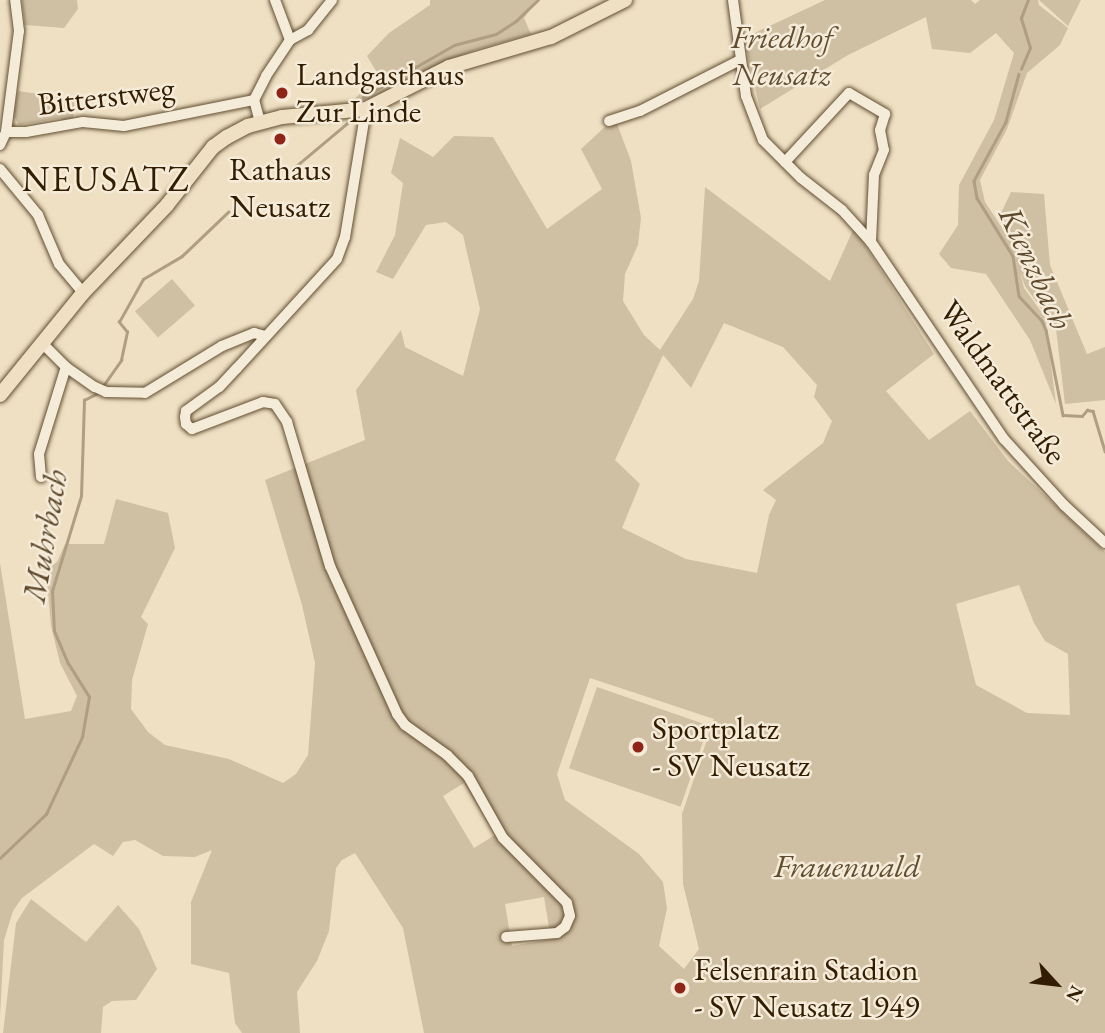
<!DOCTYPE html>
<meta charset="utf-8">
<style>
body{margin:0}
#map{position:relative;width:1105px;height:1033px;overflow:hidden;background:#efe0c4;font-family:"EB Garamond",serif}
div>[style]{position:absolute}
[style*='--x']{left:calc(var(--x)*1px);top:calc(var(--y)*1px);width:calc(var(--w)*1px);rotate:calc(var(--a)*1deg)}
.green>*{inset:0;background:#cfbfa3;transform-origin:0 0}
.stream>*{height:2.5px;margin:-1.25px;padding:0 1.25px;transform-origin:1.25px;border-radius:1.25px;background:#af9e81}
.roads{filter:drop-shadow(0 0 2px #614e31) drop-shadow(0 0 2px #614e31)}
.minor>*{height:10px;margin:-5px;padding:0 5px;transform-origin:5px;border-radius:5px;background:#f5ebd9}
.major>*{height:14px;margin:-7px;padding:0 7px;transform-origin:7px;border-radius:7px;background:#efe0c4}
.dots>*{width:19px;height:19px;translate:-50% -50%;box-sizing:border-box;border:4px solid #f5ebd9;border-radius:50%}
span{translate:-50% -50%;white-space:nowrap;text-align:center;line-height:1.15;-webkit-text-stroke:5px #f5ebd9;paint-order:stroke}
.park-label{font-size:32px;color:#614e31;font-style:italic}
.poi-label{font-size:32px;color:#321d00}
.left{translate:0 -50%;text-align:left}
.street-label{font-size:32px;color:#321d00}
.water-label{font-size:33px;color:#5e4a2d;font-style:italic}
.quarter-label{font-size:35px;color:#321d00;letter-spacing:2px}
.north{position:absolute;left:1021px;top:949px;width:70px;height:70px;-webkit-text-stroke:5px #f5ebd9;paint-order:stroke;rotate:117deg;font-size:19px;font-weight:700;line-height:28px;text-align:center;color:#321d00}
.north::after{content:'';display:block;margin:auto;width:24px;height:32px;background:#321d00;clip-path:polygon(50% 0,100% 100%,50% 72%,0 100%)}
</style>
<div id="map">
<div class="green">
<i style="clip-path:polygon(22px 0,77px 0,78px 9px,64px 28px,25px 25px)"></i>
<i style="clip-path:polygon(430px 0,537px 0,524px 18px,531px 34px,475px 50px,433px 67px,369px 99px,351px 102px,379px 76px,367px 56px,389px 33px,430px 5px)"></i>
<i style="clip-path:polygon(825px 0,971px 0,975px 4px,980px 0,1038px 0,1039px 5px,1068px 28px,1060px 45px,1027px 73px,1007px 129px,980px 180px,985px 202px,1008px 237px,1001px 213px,1011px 192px,1044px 194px,1050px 265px,1087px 354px,1105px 347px,1105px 400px,1065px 404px,1056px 329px,1025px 286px,1020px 272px,1024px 288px,1045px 317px,1056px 404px,1030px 340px,986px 274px,951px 268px,939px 254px,958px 225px,959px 185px,994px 120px,1014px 53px,996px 33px,970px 53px,932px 49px,926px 17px,848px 55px,760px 109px,744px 38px)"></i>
<i style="clip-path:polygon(1039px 0,1081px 0,1068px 26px)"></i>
<i style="clip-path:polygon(18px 91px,75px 99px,73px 120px,62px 121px,61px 118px,19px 125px,13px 115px)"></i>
<i style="clip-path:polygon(evenodd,616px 121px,631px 161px,641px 218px,638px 245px,625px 274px,623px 301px,644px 335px,660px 350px,693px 299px,699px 281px,705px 187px,830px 281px,854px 228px,934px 354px,886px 391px,929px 440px,970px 411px,1008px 461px,1105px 552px,1105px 1033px,424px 1033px,403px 928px,355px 853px,342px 860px,336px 868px,329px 931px,317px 961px,297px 992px,300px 1033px,242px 1033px,235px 1023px,229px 973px,191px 964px,191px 902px,212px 850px,195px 857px,163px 856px,135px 840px,123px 842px,113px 856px,94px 844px,22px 898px,13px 911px,4px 940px,0 1017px,0 563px,25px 719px,71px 711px,77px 696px,60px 663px,51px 626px,46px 569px,57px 562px,65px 544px,104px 544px,116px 499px,168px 513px,175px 548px,141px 617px,148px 624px,132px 680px,131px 709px,148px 732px,165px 745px,229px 759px,283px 783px,296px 774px,308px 755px,315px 663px,302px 605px,265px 480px,365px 440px,356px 390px,401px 330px,405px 347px,463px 376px,480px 309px,463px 235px,446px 222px,426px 225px,393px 279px,376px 272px,395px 235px,403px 183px,391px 173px,400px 138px,433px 157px,454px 136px,493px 137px,547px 229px,602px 189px,581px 149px,609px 123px,616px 121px,724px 323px,783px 347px,817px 385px,814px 397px,832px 421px,823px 443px,763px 490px,776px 500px,769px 515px,757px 573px,686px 559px,622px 528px,640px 484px,615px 460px,663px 355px,691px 388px,724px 323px,616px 121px,1019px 585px,1034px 623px,1045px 641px,1068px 654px,1070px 715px,1027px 713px,976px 685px,956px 604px,1019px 585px,616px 121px,590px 678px,714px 719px,682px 814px,683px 884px,699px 949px,684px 969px,659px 946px,667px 908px,663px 882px,639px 854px,565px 800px,557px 774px,590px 678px,616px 121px,464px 783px,495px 835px,474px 848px,443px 796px,464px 783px,616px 121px,544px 897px,551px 939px,512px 946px,505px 904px,544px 897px)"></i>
<i style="left:172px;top:279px;width:35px;height:49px;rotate:49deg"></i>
<i style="left:597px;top:687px;width:118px;height:86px;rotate:19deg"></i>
<i style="clip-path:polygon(31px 899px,86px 942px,118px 905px,139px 929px,157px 969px,136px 1000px,112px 1001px,103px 1007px,101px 1033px,3px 1033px,16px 923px)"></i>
</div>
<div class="stream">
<i style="--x:1021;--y:69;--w:23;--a:-67"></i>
<i style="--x:1030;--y:48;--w:31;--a:-107"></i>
<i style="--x:1021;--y:18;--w:19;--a:-69"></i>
<i style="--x:1019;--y:74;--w:50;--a:105.2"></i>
<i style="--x:1006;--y:122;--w:67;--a:118.5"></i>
<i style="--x:974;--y:181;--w:17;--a:80"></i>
<i style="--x:977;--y:198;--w:68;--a:58.2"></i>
<i style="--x:1013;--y:256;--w:40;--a:81.5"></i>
<i style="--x:1019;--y:296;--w:34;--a:47"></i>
<i style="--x:1042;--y:321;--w:10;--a:66"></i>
<i style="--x:1046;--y:330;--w:87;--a:78.7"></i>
<i style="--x:1063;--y:415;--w:19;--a:3"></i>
<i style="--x:1082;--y:416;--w:8;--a:-50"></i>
<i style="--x:1087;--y:410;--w:6;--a:9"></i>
<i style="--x:1093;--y:411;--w:42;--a:73.3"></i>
<i style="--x:363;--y:97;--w:105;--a:-29.7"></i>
<i style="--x:454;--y:45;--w:43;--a:-14.7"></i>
<i style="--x:496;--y:34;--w:24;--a:-33"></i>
<i style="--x:516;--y:21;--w:30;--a:-44"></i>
<i style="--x:295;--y:167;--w:73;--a:-40"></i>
<i style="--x:103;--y:386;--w:32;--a:-55"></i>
<i style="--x:121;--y:360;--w:29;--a:-78"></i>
<i style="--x:127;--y:332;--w:13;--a:-129"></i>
<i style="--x:119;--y:322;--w:49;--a:-60.8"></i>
<i style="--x:143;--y:279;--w:45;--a:-30.5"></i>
<i style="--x:182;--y:256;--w:64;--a:-43.7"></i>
<i style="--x:0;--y:858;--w:64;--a:-43.7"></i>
<i style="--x:46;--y:814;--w:85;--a:-64.9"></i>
<i style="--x:82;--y:737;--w:41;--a:-80.1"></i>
<i style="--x:89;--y:697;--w:39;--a:-122"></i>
<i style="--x:68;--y:664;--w:36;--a:-113"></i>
<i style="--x:54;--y:631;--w:40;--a:-92.9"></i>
<i style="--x:52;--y:591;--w:99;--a:-73"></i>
<i style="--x:81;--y:496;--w:96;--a:-88.2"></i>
<i style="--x:84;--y:400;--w:18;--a:-27"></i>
</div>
<div class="roads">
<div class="minor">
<i style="--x:275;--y:0;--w:43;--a:69.4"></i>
<i style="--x:733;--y:0;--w:97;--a:82.3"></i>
<i style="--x:746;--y:96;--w:47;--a:68.9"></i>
<i style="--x:763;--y:140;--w:54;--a:45"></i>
<i style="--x:801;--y:178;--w:52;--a:38"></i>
<i style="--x:842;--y:210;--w:43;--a:47.8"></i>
<i style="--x:871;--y:242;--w:238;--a:56"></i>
<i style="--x:1004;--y:439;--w:89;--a:47.7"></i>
<i style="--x:1064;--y:505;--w:56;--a:42.8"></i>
<i style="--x:366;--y:109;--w:130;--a:99.3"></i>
<i style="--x:345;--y:237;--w:23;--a:110"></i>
<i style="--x:337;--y:259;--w:148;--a:132.5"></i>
<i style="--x:237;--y:368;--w:26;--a:133"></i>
<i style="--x:219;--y:387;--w:41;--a:144"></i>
<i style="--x:186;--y:411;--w:6;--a:99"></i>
<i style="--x:185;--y:417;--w:7;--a:82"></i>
<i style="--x:186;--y:424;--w:8;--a:40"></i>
<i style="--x:192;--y:429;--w:76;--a:-20.8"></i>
<i style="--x:263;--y:402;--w:12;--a:9"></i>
<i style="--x:275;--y:404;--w:22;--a:56"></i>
<i style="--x:287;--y:422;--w:150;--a:73.4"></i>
<i style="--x:330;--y:566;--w:162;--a:65.6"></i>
<i style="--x:397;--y:714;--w:14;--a:54"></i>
<i style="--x:405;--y:725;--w:52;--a:35.5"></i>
<i style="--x:447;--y:755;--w:30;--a:45"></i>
<i style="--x:468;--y:776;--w:71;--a:60.6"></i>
<i style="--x:503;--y:838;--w:91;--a:45.4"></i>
<i style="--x:567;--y:903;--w:13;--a:77"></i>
<i style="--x:570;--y:916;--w:12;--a:114"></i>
<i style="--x:565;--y:927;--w:10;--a:143"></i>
<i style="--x:557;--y:933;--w:51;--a:175.5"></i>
<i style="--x:609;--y:121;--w:33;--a:-18"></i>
<i style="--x:640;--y:111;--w:112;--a:-27"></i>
<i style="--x:260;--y:122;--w:23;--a:-105"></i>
<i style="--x:254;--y:100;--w:27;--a:-63"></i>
<i style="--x:266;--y:76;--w:43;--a:-56.3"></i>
<i style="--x:290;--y:40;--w:21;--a:-29"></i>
<i style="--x:308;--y:30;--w:38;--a:-51"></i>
<i style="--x:6;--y:132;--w:20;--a:0"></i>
<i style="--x:26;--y:132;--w:58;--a:-10"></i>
<i style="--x:83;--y:122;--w:41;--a:5.6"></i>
<i style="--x:124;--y:126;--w:133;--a:-11.3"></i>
<i style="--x:0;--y:145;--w:14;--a:-65"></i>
<i style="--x:6;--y:132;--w:102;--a:-82.7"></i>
<i style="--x:19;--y:31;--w:31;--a:-97"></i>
<i style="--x:785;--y:162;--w:94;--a:-47.2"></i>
<i style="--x:849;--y:93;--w:42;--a:30.3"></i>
<i style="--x:885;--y:114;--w:17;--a:107"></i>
<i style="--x:880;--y:130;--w:20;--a:79"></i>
<i style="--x:884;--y:150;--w:27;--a:112"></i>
<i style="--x:874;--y:175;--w:67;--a:92.6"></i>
<i style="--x:0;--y:169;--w:60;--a:50.4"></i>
<i style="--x:38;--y:215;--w:53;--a:66.8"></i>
<i style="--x:59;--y:264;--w:38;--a:50"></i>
<i style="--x:42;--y:343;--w:34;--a:45"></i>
<i style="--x:66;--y:367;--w:35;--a:35"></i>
<i style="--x:95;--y:387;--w:12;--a:24"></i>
<i style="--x:106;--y:392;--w:39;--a:1"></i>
<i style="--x:145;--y:393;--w:90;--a:-31.4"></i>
<i style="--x:222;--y:346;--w:35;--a:-22"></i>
<i style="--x:254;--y:333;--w:11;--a:15"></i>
<i style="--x:41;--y:477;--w:23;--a:-95"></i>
<i style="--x:39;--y:454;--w:91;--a:-72.8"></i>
</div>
<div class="major">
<i style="--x:0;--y:395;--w:132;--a:-50.9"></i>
<i style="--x:83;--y:293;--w:122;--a:-46.3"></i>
<i style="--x:167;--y:205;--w:74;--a:-51.6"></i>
<i style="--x:213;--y:147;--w:17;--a:-36"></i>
<i style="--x:227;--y:137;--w:24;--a:-28"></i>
<i style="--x:248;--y:126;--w:35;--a:-15"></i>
<i style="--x:282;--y:117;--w:84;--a:-5.4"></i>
<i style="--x:366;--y:109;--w:93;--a:-26.8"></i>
<i style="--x:449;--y:67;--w:106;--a:-16.4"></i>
<i style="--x:551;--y:37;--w:83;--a:-26.6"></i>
</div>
</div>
<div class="dots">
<i style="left:282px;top:93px;background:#8f2418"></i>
<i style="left:280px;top:139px;background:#8f2418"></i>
<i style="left:638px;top:747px;background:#8f2418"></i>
<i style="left:680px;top:988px;background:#8f2418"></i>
</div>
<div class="park-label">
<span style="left:782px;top:56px">Friedhof<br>Neusatz</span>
<span style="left:847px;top:866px">Frauenwald</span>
</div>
<div class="poi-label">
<span class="left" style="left:296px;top:93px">Landgasthaus<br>Zur Linde</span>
<span style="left:280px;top:188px">Rathaus<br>Neusatz</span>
<span class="left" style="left:652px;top:747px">Sportplatz<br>- SV Neusatz</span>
<span class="left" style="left:694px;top:988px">Felsenrain Stadion<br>- SV Neusatz 1949</span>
</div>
<div class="street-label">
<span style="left:106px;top:96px;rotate:-7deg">Bitterstweg</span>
<span style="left:1003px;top:382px;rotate:54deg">Waldmattstraße</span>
</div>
<div class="water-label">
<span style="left:1036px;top:268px;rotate:65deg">Kienzbach</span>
<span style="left:45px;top:536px;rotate:-80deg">Muhrbach</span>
</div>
<div class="quarter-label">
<span style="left:106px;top:179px">NEUSATZ</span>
</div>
<div class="north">N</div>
</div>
